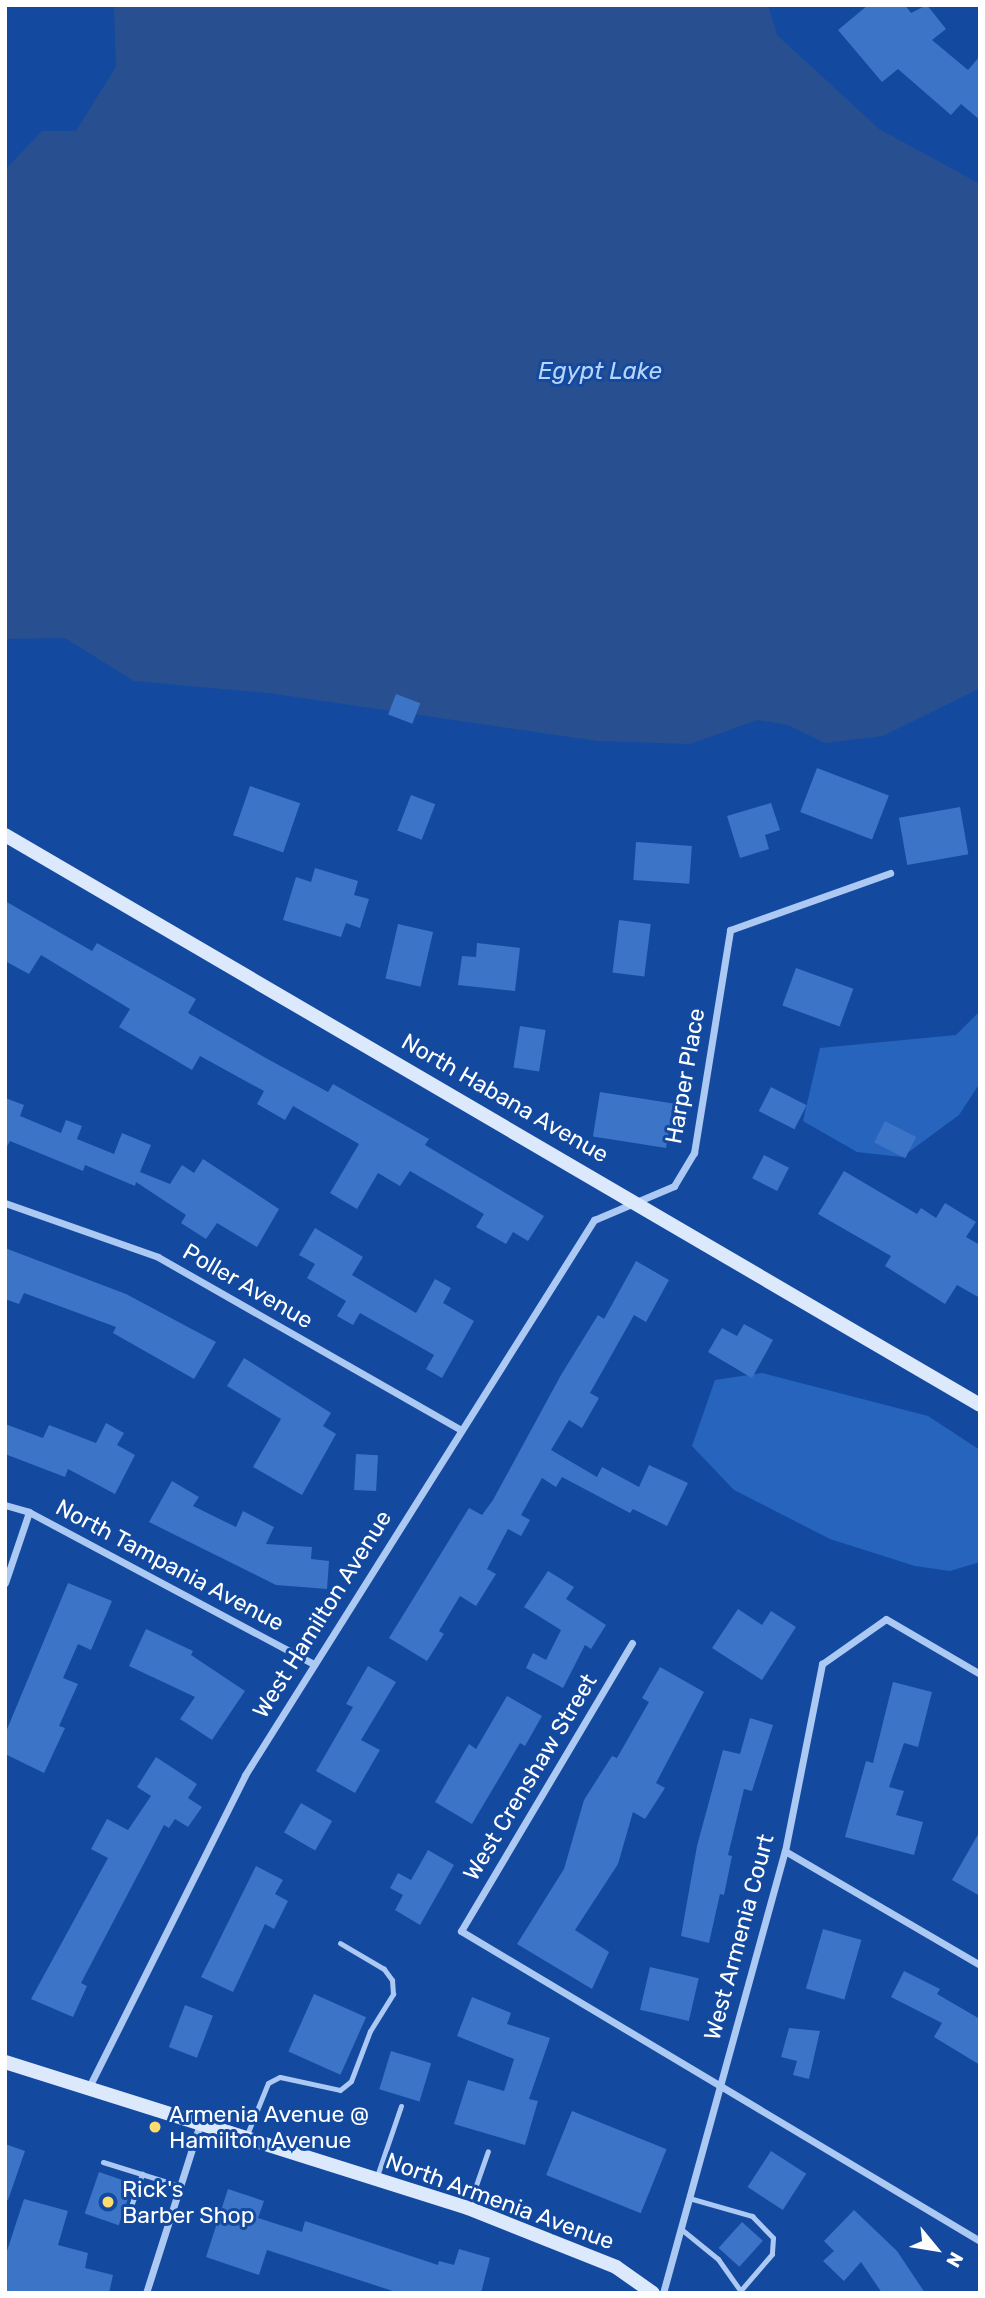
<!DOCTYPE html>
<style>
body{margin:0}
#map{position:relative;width:985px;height:2298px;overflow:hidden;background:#134aa0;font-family:Rubik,sans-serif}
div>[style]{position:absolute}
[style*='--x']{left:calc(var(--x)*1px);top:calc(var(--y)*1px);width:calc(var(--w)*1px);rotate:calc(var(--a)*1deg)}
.green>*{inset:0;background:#2664be}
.water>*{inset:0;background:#285090}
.building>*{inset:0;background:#3c74c7;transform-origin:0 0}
.lane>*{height:5px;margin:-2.5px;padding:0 2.5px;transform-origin:2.5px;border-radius:2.5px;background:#acc9f4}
.street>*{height:7px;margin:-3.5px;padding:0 3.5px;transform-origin:3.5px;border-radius:3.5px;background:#acc9f4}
.secondary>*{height:14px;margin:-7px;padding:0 7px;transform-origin:7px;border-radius:7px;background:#dce9fd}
.dots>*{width:19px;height:19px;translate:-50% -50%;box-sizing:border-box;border:4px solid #134aa0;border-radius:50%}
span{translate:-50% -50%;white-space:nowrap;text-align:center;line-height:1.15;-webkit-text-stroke:6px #134aa0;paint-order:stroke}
.street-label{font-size:23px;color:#fff}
.poi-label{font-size:23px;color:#fff}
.left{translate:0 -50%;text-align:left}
.water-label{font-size:24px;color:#b9d4fa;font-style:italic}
.frame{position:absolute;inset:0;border:7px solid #fff;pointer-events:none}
.north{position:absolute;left:901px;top:2214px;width:70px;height:70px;-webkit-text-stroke:5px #134aa0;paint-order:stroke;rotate:120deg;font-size:19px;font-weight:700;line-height:28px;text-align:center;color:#fff}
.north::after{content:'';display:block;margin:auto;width:24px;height:32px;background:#fff;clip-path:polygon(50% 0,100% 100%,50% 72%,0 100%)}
</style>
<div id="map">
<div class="green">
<i style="clip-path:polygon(980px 1011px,980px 1083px,959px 1115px,902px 1157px,857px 1152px,803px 1121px,820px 1048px,956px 1035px)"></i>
<i style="clip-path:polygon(762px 1373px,928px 1416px,980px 1450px,980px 1562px,950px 1571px,915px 1566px,830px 1539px,734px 1490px,692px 1446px,715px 1380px)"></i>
</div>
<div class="water">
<i style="clip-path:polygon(114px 5px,768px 5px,777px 35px,879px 129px,980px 184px,980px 688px,883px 736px,825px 743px,788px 725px,757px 720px,690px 744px,598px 741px,268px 693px,134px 681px,65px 638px,5px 639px,5px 170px,42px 131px,76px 131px,116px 67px)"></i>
</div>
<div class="building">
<i style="clip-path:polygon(868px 5px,905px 5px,911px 13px,927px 5px,946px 29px,932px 40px,968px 70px,980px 56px,980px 120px,961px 104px,951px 115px,898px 69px,882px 82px,838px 30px)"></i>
<i style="left:396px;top:694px;width:26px;height:22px;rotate:21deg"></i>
<i style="left:817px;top:768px;width:77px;height:47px;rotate:21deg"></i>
<i style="left:250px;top:786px;width:53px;height:52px;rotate:19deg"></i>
<i style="left:411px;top:795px;width:26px;height:38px;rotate:21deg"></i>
<i style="clip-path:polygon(771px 803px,780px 830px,765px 835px,769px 849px,740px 858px,727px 816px)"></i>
<i style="left:960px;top:807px;width:48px;height:62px;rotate:80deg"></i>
<i style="left:636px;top:842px;width:56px;height:38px;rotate:4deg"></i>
<i style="clip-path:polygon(315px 868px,358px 881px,354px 895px,369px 899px,360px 928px,346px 923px,341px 937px,283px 920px,296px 877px,311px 882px)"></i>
<i style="clip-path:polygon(5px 901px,92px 951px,97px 943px,196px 999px,188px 1013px,264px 1057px,328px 1092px,333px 1084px,429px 1139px,425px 1145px,544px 1216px,528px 1241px,513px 1232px,506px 1244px,476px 1227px,484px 1214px,410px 1171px,400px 1186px,378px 1173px,357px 1209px,330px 1193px,359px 1144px,293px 1106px,285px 1120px,257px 1104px,264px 1091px,200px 1056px,192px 1070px,119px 1027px,130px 1009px,41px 955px,29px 974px,5px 961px)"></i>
<i style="left:619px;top:920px;width:32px;height:53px;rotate:7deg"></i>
<i style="left:398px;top:924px;width:36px;height:56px;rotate:13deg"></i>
<i style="clip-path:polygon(477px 943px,520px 948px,515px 991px,458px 985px,462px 956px,476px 957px)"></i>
<i style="left:796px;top:968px;width:61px;height:40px;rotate:20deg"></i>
<i style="left:520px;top:1026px;width:26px;height:42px;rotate:9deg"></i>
<i style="left:771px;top:1087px;width:40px;height:27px;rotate:27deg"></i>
<i style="left:600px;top:1092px;width:74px;height:45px;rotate:9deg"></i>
<i style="clip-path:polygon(5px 1098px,24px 1105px,20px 1116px,61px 1133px,66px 1120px,82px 1126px,77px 1139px,114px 1154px,122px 1133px,151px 1145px,140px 1172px,170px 1184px,182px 1165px,194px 1173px,203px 1159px,279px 1209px,257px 1247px,217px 1223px,206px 1239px,181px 1223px,186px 1215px,136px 1182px,135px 1186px,85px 1165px,83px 1171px,10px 1141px,5px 1150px)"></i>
<i style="left:885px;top:1121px;width:35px;height:24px;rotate:27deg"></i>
<i style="left:764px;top:1155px;width:28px;height:26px;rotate:27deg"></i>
<i style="clip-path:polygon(844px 1171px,917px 1214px,921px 1208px,936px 1218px,945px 1203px,976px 1222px,966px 1237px,980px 1245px,980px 1298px,957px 1285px,945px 1304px,885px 1266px,891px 1256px,818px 1214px)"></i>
<i style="clip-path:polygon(315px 1228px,363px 1257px,352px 1275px,416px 1313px,435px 1279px,451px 1288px,443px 1303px,474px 1321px,442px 1378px,426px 1369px,434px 1355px,360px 1313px,353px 1325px,337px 1316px,346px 1301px,307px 1278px,315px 1264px,299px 1255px)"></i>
<i style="clip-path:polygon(5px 1248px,126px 1294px,216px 1342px,194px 1379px,113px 1333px,116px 1327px,24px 1293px,19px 1304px,5px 1299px)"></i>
<i style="clip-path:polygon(636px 1261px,669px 1280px,646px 1322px,634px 1315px,590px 1393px,599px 1398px,582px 1428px,569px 1420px,551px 1450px,597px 1477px,602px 1467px,639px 1487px,649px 1465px,688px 1483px,667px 1526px,633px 1509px,630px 1513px,562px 1477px,556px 1487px,542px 1478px,521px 1515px,530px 1520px,521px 1536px,508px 1529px,487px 1569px,496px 1574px,476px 1606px,460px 1596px,439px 1631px,444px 1634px,427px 1661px,389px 1638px,469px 1508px,482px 1515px,493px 1500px,561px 1375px,598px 1315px,604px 1319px)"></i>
<i style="clip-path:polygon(744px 1324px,773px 1340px,752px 1378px,708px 1352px,722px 1328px,737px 1336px)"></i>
<i style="clip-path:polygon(244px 1358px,331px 1413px,323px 1426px,336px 1434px,302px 1495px,253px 1467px,281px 1419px,227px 1386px)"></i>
<i style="clip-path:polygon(106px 1423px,124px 1433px,117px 1445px,135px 1455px,115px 1494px,68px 1469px,65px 1477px,5px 1454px,5px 1424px,43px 1438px,49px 1425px,96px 1443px)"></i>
<i style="left:356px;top:1454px;width:22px;height:36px;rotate:3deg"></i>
<i style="clip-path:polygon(172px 1481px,199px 1497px,193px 1506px,236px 1527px,243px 1511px,274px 1527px,266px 1544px,312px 1547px,311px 1559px,329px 1561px,327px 1589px,276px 1585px,149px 1522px)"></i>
<i style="clip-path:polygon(548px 1571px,574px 1587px,566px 1599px,606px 1625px,591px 1649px,585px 1645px,563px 1688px,526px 1668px,533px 1653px,546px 1660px,561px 1630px,524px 1607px)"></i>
<i style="clip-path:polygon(68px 1583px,112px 1601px,91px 1650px,78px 1644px,63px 1678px,78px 1684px,59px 1726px,65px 1728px,44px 1773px,5px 1754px,5px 1734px)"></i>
<i style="clip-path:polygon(738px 1609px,762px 1625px,771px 1611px,796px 1627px,762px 1680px,712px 1648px)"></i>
<i style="clip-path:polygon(146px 1629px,193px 1651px,191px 1655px,245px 1691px,212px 1740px,180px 1719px,195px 1697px,129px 1666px)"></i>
<i style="clip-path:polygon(368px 1666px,396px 1682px,361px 1740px,380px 1750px,355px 1793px,316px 1771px,353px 1707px,346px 1704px)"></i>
<i style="clip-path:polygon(660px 1667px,704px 1692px,656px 1783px,665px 1788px,645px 1819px,633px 1812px,618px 1864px,575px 1930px,609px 1952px,592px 1989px,517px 1944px,564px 1869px,584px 1800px,612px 1756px,617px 1758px,649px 1702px,642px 1698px)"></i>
<i style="clip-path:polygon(893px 1682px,932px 1692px,918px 1747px,904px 1743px,889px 1787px,904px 1791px,896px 1815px,923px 1822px,914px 1855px,845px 1837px,866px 1761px,873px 1763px)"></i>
<i style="clip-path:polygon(507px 1696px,542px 1716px,525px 1746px,520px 1743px,472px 1824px,435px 1802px,469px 1744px,476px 1749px)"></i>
<i style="clip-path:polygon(750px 1718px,773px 1725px,752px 1791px,744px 1789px,728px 1855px,732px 1856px,724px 1895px,720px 1894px,709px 1943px,681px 1936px,697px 1846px,723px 1750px,740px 1754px)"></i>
<i style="clip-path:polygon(156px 1757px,197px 1784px,188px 1798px,202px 1807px,188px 1827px,175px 1819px,169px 1828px,164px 1825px,81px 1983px,87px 1986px,73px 2017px,31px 1999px,108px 1858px,91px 1849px,107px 1819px,128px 1830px,151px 1796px,137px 1787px)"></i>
<i style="left:301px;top:1803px;width:36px;height:34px;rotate:30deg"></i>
<i style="clip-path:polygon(980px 1831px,980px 1896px,952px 1880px)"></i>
<i style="clip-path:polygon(428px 1850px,454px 1865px,420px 1925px,395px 1910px,403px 1895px,390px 1888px,398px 1873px,411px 1880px)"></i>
<i style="clip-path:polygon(256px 1866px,283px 1880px,275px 1894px,288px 1901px,274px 1929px,265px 1924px,233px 1992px,201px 1977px)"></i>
<i style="left:823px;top:1929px;width:40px;height:62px;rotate:16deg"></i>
<i style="left:650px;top:1967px;width:50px;height:44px;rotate:13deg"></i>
<i style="clip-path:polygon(904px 1971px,940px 1989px,937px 1994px,980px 2019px,980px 2065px,934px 2037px,942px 2023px,891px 1997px)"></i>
<i style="left:314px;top:1994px;width:57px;height:63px;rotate:24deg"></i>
<i style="clip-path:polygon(472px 1997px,511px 2013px,507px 2024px,550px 2038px,529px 2099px,538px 2101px,525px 2145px,454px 2124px,468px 2080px,504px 2091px,514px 2059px,457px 2036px)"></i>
<i style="left:185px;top:2005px;width:30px;height:45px;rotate:21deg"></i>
<i style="clip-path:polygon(789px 2028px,820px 2031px,809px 2079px,793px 2075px,797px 2061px,781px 2057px)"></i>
<i style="left:391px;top:2051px;width:42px;height:40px;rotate:17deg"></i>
<i style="left:572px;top:2111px;width:102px;height:69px;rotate:22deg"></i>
<i style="clip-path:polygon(5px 2144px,25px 2151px,8px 2200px,5px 2200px)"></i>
<i style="left:771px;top:2151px;width:42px;height:43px;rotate:33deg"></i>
<i style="left:99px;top:2172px;width:36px;height:44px;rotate:19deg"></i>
<i style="clip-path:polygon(228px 2189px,264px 2201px,258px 2218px,302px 2232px,305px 2221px,438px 2265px,439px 2261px,454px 2265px,459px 2249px,490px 2258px,481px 2293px,399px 2293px,267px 2250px,259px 2275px,206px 2257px)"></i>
<i style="clip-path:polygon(24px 2199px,68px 2211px,58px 2245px,88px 2253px,85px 2268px,113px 2275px,109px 2293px,5px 2293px,5px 2257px)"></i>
<i style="clip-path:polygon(854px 2210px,897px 2251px,925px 2293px,882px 2293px,861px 2262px,844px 2281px,823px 2261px,834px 2251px,824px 2241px)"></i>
<i style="left:742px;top:2222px;width:28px;height:35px;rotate:42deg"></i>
</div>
<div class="lane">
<i style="--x:246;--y:2137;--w:58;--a:-67.8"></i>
<i style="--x:268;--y:2083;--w:13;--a:-27"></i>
<i style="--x:280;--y:2077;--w:61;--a:12.2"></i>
<i style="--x:340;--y:2090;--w:14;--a:-39"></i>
<i style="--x:351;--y:2081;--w:53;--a:-69.2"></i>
<i style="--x:370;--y:2031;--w:44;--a:-58.1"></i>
<i style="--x:393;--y:1994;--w:14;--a:-94"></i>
<i style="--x:392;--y:1980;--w:14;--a:-126"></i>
<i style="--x:384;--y:1969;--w:51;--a:-149.4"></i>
<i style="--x:103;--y:2162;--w:81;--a:17.3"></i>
<i style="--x:377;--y:2176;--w:74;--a:-71.1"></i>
<i style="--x:689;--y:2198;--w:66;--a:15.9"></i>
<i style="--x:752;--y:2216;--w:30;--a:46"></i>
<i style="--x:773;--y:2238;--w:16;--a:94"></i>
<i style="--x:772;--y:2254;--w:48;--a:130.7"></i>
<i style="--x:468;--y:2208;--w:60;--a:-70.7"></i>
<i style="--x:126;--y:2221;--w:50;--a:-71.2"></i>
<i style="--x:681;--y:2229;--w:48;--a:39"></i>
<i style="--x:718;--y:2259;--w:42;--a:54.8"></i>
</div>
<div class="street">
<i style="--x:5;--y:1203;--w:162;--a:19.4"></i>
<i style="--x:158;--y:1257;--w:347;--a:29.7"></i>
<i style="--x:5;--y:1505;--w:25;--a:16"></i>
<i style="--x:29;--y:1512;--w:323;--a:28.1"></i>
<i style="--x:5;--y:1583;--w:75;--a:-71.3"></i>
<i style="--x:632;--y:1643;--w:335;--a:120.7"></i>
<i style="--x:461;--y:1931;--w:605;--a:30.85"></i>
<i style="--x:785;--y:1851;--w:226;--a:30.3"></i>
<i style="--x:89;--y:2087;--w:349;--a:-63.4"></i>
<i style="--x:245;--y:1775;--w:656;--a:-57.84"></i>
<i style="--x:594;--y:1220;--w:87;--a:-23"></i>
<i style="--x:674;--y:1186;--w:39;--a:-59"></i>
<i style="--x:694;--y:1153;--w:226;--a:-80.8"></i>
<i style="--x:730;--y:930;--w:170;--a:-19.6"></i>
<i style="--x:146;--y:2293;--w:177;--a:-72.3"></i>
<i style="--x:663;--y:2293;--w:459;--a:-74.6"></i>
<i style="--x:785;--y:1851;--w:191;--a:-78.8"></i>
<i style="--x:822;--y:1664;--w:78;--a:-35.1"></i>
<i style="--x:886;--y:1619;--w:109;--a:30.3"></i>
</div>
<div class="secondary">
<i style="--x:5;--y:835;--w:1129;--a:30.31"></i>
<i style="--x:5;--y:2062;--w:485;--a:17.5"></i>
<i style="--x:468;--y:2208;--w:159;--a:21.7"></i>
<i style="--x:616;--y:2267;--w:45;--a:35.1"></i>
</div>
<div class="dots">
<i style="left:155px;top:2127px;background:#ffdc6f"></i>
<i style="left:108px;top:2202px;background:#ffdc6f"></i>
</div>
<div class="street-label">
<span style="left:685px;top:1076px;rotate:-80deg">Harper Place</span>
<span style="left:505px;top:1098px;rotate:30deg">North Habana Avenue</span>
<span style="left:248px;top:1286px;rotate:30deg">Poller Avenue</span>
<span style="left:170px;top:1565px;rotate:28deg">North Tampania Avenue</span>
<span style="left:322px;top:1614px;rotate:-58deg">West Hamilton Avenue</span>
<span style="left:530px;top:1777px;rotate:-59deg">West Crenshaw Street</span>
<span style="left:739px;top:1937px;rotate:-75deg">West Armenia Court</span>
<span style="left:500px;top:2201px;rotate:20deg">North Armenia Avenue</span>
</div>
<div class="poi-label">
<span class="left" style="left:169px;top:2127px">Armenia Avenue @<br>Hamilton Avenue</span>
<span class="left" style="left:122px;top:2202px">Rick's<br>Barber Shop</span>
</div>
<div class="water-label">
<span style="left:600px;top:372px">Egypt Lake</span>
</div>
<div class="frame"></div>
<div class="north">N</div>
</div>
